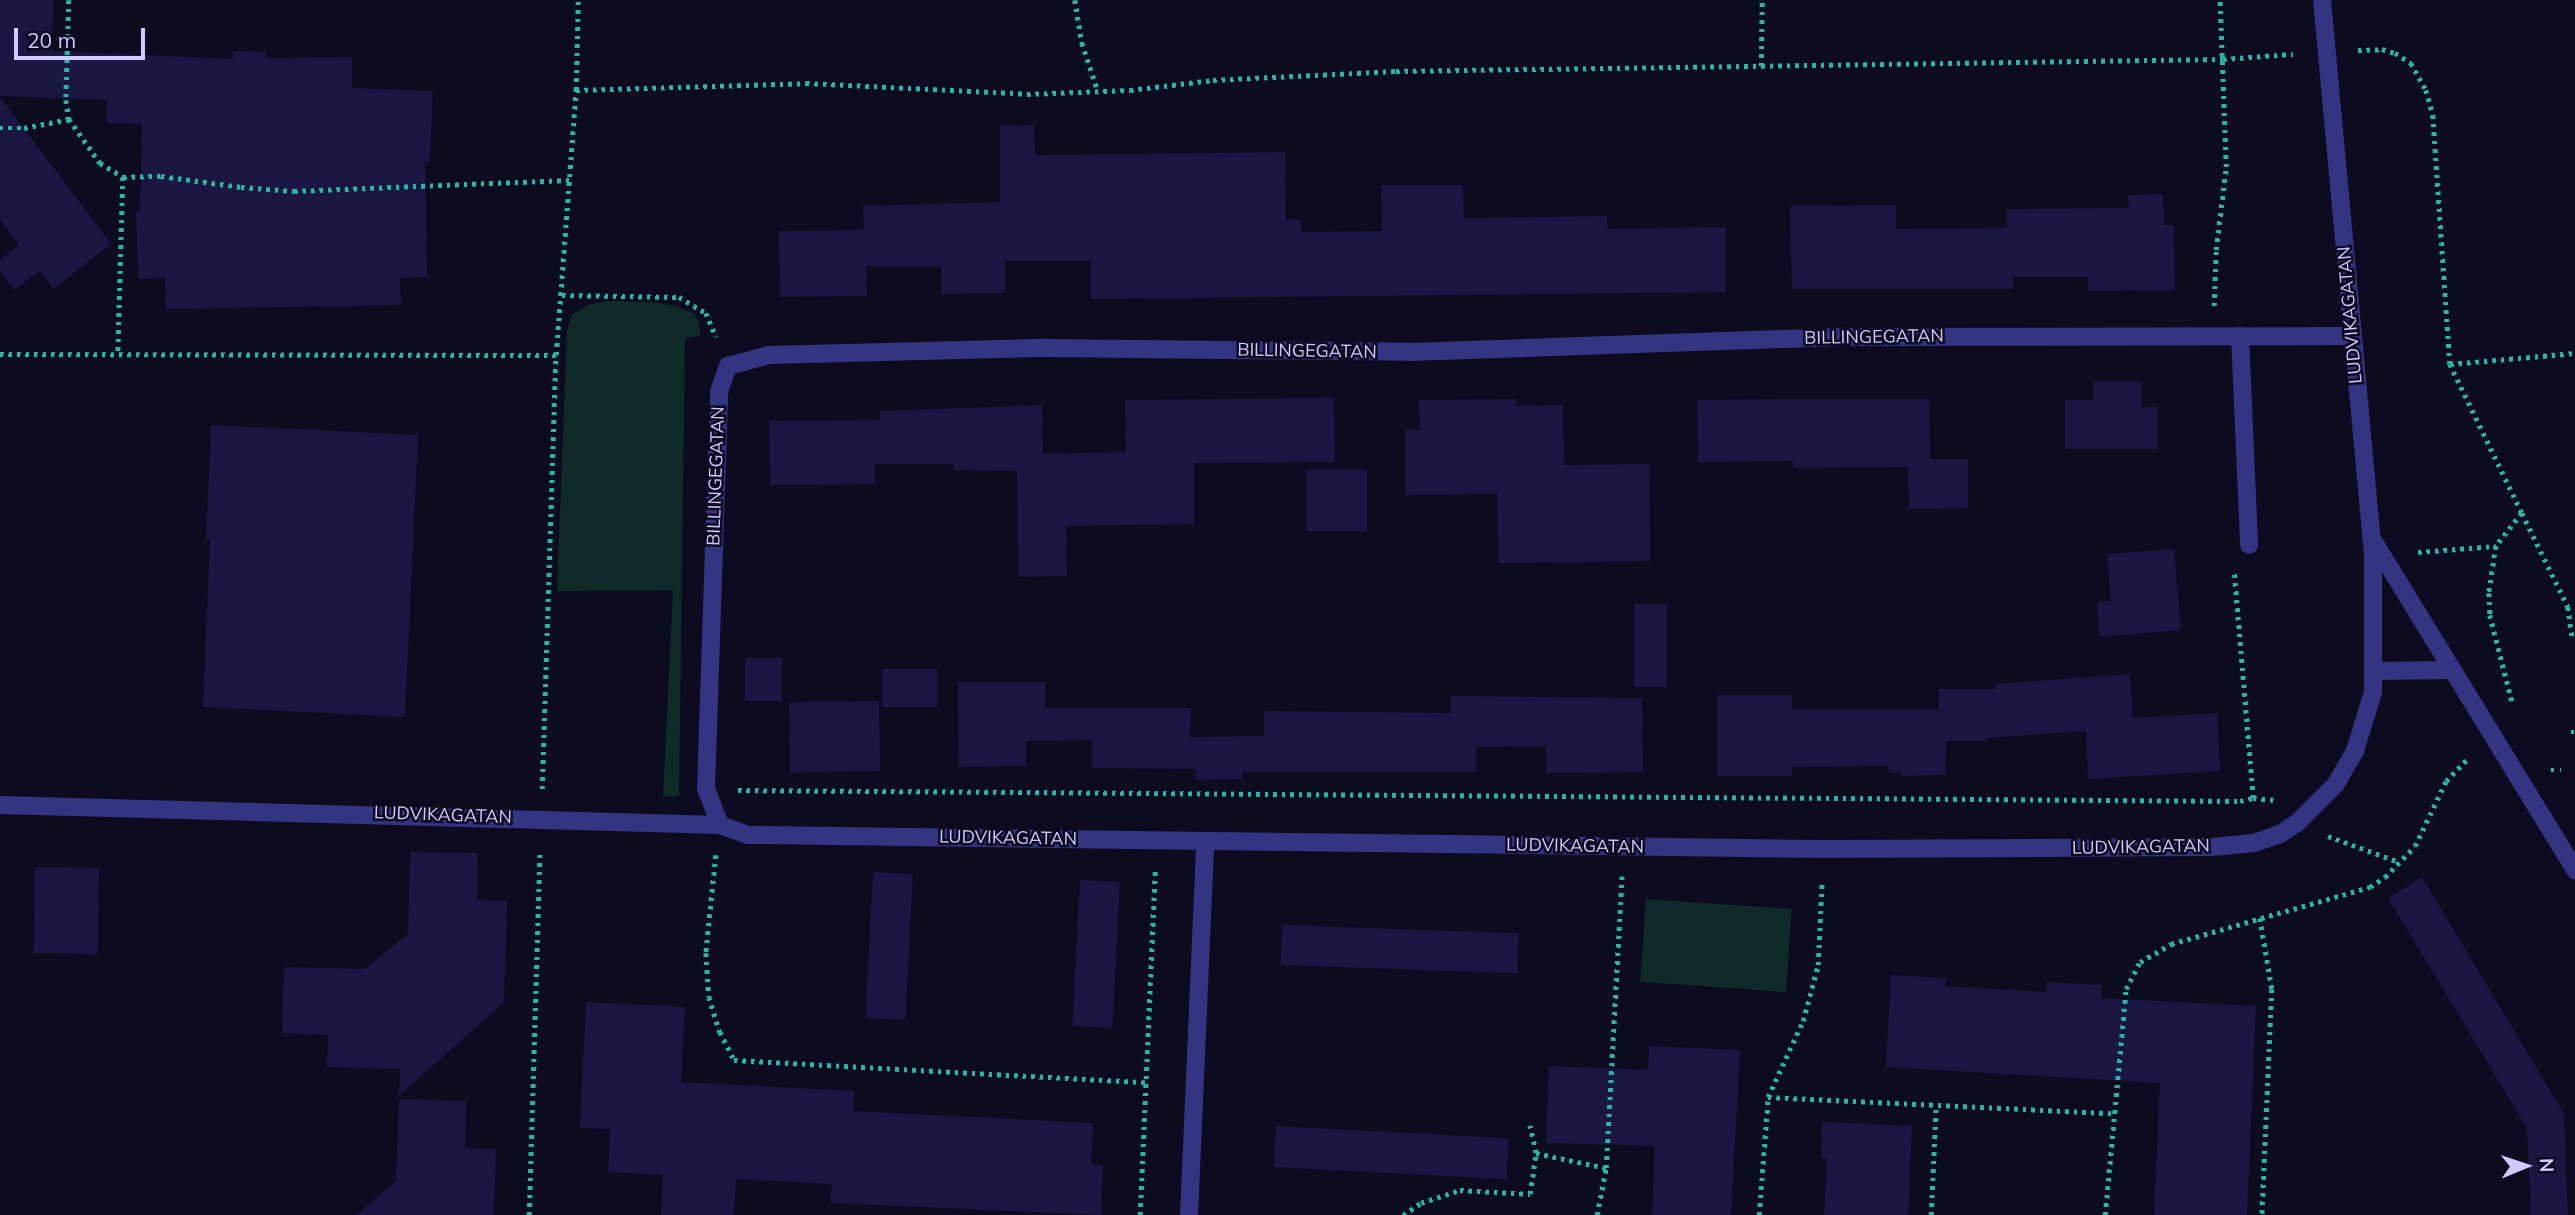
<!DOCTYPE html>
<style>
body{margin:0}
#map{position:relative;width:2575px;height:1215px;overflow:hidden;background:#0d0b20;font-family:Mulish,sans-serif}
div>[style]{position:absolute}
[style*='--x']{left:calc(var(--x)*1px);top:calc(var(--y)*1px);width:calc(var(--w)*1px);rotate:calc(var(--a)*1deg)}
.green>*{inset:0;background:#0e2b28;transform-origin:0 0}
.building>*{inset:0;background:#1c1643;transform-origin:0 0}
.path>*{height:4.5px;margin-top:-2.25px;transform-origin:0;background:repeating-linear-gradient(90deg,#25b8a5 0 3.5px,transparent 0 8.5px)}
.service>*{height:18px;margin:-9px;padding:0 9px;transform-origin:9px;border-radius:9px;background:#333583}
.minor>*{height:18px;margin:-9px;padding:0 9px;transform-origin:9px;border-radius:9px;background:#333583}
span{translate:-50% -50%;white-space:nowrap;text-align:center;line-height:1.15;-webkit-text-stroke:5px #0d0b20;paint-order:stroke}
.street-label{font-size:18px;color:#cdcbff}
.north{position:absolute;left:2491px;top:1131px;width:70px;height:70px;-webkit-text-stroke:5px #0d0b20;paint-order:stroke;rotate:88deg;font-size:19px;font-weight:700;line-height:28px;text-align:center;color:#cdcbff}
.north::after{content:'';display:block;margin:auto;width:24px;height:32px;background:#cdcbff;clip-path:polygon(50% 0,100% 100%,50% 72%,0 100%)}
.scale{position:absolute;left:14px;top:28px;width:131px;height:32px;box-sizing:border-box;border:4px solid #cdcbff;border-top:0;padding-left:9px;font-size:21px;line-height:24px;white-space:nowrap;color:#cdcbff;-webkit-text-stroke:5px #0d0b20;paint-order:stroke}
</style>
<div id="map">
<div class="green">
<i style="clip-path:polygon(608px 301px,651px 302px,676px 306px,695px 314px,700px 325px,700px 336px,685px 338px,679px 796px,663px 797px,673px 590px,557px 591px,567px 330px,572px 315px,587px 305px)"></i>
<i style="left:1646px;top:899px;width:146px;height:83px;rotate:4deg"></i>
</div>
<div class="building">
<i style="clip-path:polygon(0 0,53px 0,52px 51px,233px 59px,233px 51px,266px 52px,266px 58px,352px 57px,352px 88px,433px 91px,430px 162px,425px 162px,427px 277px,400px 278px,401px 305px,166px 309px,165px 278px,138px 279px,136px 211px,140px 211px,142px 124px,106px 123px,107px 100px,0 96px)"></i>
<i style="clip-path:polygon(0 97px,111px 244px,53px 289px,40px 271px,14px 290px,0 271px,0 259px,19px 245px,0 220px)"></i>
<i style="clip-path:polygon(1034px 125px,1035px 155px,1285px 152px,1286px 220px,1301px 219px,1301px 232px,1382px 231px,1381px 185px,1463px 185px,1464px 218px,1607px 216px,1607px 229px,1726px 227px,1726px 292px,1091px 299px,1091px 261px,1005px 261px,1005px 293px,941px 294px,941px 266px,866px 266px,867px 296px,780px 297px,779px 231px,864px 230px,863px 206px,1000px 202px,1000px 126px)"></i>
<i style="clip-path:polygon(2163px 194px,2164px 225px,2174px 225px,2175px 290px,2088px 291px,2088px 277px,2013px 277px,2013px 289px,1792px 289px,1790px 206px,1896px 205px,1896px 229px,2007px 228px,2007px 209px,2129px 208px,2128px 195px)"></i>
<i style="clip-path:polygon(2093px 382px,2142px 382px,2142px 407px,2158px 407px,2158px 449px,2065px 449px,2065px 400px,2093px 400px)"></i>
<i style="clip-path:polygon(1334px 398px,1335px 462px,1194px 463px,1194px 524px,1066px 526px,1067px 576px,1018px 577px,1017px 471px,953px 470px,953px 464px,875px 464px,875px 484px,770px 485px,769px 421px,880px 420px,880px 411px,1042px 405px,1043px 454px,1126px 452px,1125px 400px)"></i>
<i style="clip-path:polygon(1516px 399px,1516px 406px,1563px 405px,1564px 465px,1649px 464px,1650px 561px,1498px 563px,1497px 494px,1405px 495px,1405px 430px,1420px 430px,1419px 400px)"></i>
<i style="clip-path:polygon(1784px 399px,1929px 399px,1930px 459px,1968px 459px,1968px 508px,1909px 509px,1908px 467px,1793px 468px,1793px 461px,1698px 462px,1697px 400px)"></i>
<i style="clip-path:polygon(211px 425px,418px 435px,405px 717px,203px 707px,210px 539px,206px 539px)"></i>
<i style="left:1306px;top:470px;width:61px;height:61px"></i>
<i style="clip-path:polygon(2174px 549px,2181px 630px,2099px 637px,2097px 601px,2111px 601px,2107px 554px)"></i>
<i style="left:1634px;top:604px;width:33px;height:83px"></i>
<i style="left:745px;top:658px;width:37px;height:43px"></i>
<i style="left:882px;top:669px;width:55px;height:38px"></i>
<i style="clip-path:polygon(2130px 674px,2133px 718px,2217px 713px,2220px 771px,2088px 779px,2086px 731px,1987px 738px,1987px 741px,1946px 741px,1945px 775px,1901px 776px,1901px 772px,1889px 773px,1888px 766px,1792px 767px,1792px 776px,1717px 776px,1717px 695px,1792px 695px,1792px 710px,1939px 710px,1939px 689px,1995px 689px,1995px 684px)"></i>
<i style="clip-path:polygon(958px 682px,1045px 682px,1045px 708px,1191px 708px,1190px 737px,1264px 736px,1264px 711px,1451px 713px,1451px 696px,1642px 698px,1643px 772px,1546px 773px,1546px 746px,1476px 747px,1476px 772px,1242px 772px,1242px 779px,1196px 780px,1196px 769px,1092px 768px,1092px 740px,1026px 741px,1026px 766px,959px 767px)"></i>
<i style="left:879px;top:701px;width:70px;height:90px;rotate:89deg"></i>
<i style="clip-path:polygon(410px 852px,478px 853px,477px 900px,507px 901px,504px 1002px,399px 1096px,400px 1069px,327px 1067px,328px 1035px,282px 1033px,284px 967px,365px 969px,408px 934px)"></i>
<i style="left:35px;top:867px;width:64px;height:86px;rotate:1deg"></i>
<i style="left:873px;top:872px;width:40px;height:146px;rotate:3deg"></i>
<i style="clip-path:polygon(2422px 877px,2564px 1114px,2568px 1215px,2531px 1215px,2527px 1128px,2388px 898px)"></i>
<i style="left:1080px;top:880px;width:40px;height:146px;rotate:3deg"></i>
<i style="left:1282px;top:925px;width:237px;height:40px;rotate:2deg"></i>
<i style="clip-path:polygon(1891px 975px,1946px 978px,1945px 986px,2047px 992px,2047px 982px,2101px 985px,2101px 998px,2256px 1006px,2247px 1215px,2154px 1215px,2160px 1083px,1886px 1067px)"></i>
<i style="clip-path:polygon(586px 1002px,685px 1007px,681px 1082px,855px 1091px,853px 1111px,1093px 1123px,1091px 1165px,1103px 1166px,1101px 1215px,830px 1203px,832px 1184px,736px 1179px,734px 1215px,661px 1215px,663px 1175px,608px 1172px,610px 1129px,580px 1128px)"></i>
<i style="clip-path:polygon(1649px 1046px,1740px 1050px,1731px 1215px,1652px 1215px,1655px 1146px,1546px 1143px,1549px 1066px,1648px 1070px)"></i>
<i style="clip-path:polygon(399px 1099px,466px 1101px,465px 1148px,496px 1149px,494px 1215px,356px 1215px,396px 1181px)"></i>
<i style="clip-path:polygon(1829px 1122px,1912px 1126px,1908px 1215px,1824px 1215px,1827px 1158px,1821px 1158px,1822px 1123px)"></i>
<i style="left:1276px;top:1126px;width:233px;height:41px;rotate:3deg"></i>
</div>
<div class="path">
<i style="--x:69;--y:0;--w:100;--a:91.7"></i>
<i style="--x:66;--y:100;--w:19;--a:81"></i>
<i style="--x:69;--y:119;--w:54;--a:54.8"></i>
<i style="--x:100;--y:163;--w:27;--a:31"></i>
<i style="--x:123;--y:177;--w:177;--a:91.6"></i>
<i style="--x:1075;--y:0;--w:44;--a:80.8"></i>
<i style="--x:1082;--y:43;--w:51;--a:71.6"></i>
<i style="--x:2358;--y:50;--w:24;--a:-2"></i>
<i style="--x:2382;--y:49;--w:14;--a:17"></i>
<i style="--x:2395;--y:53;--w:19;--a:32"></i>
<i style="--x:2411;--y:63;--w:31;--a:61"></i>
<i style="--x:2426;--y:90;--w:26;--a:74"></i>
<i style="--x:2433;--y:115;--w:250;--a:86.1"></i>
<i style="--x:2450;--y:364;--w:125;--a:-5"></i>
<i style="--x:1761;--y:66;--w:66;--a:-89.1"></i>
<i style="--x:576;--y:90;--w:230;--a:-1.7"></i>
<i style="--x:806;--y:83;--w:221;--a:2.8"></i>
<i style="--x:1027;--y:94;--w:103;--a:-2.2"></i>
<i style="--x:1130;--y:90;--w:84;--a:-6.9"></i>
<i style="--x:1213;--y:80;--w:183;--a:-2.8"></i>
<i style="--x:1396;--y:71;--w:827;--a:-0.83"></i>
<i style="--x:2223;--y:59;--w:70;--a:-4.1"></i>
<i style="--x:0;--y:128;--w:24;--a:0"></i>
<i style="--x:24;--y:128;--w:46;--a:-11.3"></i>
<i style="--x:123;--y:177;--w:38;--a:-2"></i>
<i style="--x:161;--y:176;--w:81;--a:7.8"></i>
<i style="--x:241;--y:187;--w:53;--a:4.3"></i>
<i style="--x:294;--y:191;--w:276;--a:-2.3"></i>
<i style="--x:562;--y:295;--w:117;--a:1"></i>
<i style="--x:679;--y:297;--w:31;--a:31"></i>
<i style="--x:706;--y:313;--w:26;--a:67"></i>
<i style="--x:2214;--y:306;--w:56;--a:-88"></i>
<i style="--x:2216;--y:250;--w:84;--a:-83.1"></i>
<i style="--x:2226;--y:167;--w:167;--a:-92.1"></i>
<i style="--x:0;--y:354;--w:556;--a:0.1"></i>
<i style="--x:2450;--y:364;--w:165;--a:64.2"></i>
<i style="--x:2522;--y:513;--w:42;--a:128.2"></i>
<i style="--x:2496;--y:546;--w:48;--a:98.5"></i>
<i style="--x:2489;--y:593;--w:22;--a:87"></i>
<i style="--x:2490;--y:615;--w:93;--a:75.7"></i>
<i style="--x:2522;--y:513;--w:105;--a:63.9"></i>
<i style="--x:2568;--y:607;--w:30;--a:82"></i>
<i style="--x:2418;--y:552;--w:78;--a:-4.4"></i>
<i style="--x:2571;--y:732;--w:4;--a:0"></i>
<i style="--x:2551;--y:770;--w:10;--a:0"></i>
<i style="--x:542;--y:789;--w:434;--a:-88.2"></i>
<i style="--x:556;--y:355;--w:266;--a:-85.7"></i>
<i style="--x:576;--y:90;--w:90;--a:-88.7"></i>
<i style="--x:738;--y:790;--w:1502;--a:0.42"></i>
<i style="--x:2240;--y:801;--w:13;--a:-13"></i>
<i style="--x:2253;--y:798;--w:227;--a:-94.8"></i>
<i style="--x:2253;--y:798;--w:22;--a:5"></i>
<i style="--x:2328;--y:836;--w:76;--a:20.1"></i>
<i style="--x:716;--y:855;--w:99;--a:95.8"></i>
<i style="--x:706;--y:953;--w:44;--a:86.1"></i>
<i style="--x:709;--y:997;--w:37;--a:73"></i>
<i style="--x:720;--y:1032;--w:31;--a:63"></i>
<i style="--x:734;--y:1060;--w:412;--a:3.1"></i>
<i style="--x:2260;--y:918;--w:72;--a:80.4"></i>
<i style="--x:2272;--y:989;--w:226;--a:92.5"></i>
<i style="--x:1768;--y:1097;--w:344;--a:2.7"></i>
<i style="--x:1536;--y:1153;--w:72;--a:12.1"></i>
<i style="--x:529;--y:1215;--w:365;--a:-88.3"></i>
<i style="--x:1140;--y:1215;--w:346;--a:-87.5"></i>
<i style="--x:1403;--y:1215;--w:22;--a:-34"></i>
<i style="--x:1421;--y:1203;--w:41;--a:-18.4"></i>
<i style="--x:1460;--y:1190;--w:70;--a:3.3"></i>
<i style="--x:1530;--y:1194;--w:41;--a:-81.7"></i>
<i style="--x:1536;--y:1153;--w:28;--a:-103"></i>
<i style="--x:1597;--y:1215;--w:48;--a:-79.2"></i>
<i style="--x:1606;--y:1168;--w:292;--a:-86.9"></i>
<i style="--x:1759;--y:1215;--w:118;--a:-85.6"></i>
<i style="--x:1768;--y:1097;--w:84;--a:-65.3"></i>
<i style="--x:1803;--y:1021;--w:58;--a:-75"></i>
<i style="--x:1818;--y:965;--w:84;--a:-87.3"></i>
<i style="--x:1931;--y:1215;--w:110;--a:-87.4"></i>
<i style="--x:2105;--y:1215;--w:227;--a:-84.7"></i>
<i style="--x:2126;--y:989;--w:30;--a:-63"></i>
<i style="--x:2140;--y:962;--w:36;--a:-30"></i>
<i style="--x:2171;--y:944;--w:207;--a:-16"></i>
<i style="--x:2370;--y:887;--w:18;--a:-34"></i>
<i style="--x:2385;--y:877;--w:43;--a:-45.9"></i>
<i style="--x:2415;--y:846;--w:72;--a:-64.5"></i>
<i style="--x:2446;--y:781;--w:33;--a:-46"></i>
</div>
<div class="service">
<i style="--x:2240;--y:336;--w:209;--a:87.5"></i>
<i style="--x:2371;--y:537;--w:391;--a:58.5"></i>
<i style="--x:2374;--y:671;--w:79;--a:-0.7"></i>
<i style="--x:0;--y:805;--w:720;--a:1.59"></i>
</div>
<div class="minor">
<i style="--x:2322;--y:0;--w:556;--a:84.74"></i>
<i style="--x:2373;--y:554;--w:138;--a:90"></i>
<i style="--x:2373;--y:692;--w:62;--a:107"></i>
<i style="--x:2355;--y:751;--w:39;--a:120"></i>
<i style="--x:2335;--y:785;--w:52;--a:135"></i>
<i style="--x:2298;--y:822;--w:22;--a:146"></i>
<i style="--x:2280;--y:834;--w:28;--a:161"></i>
<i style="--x:2254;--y:843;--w:43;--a:174.7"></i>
<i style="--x:2211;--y:847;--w:387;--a:179.7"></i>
<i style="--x:1824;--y:849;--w:1076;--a:-179.25"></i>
<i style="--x:748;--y:835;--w:30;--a:-160"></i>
<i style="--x:720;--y:825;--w:39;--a:-111"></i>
<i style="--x:706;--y:789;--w:397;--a:-88.1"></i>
<i style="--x:719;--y:392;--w:28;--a:-71"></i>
<i style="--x:728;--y:366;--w:42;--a:-15"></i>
<i style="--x:769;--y:355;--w:275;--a:-1.5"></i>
<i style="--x:1044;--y:348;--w:366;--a:0.6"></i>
<i style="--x:1410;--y:352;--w:436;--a:-2"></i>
<i style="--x:1846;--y:337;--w:505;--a:-0.11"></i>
<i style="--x:1189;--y:1215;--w:372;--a:-87.5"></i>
</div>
<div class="street-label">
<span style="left:2350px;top:315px;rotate:-95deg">LUDVIKAGATAN</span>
<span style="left:1874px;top:337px;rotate:-1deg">BILLINGEGATAN</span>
<span style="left:1307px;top:351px;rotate:1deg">BILLINGEGATAN</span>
<span style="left:716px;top:476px;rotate:-88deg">BILLINGEGATAN</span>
<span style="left:443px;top:815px;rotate:2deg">LUDVIKAGATAN</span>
<span style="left:1008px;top:838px;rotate:1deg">LUDVIKAGATAN</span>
<span style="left:1575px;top:846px;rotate:1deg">LUDVIKAGATAN</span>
<span style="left:2141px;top:847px;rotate:-1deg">LUDVIKAGATAN</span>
</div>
<div class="north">N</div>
<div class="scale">20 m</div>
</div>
